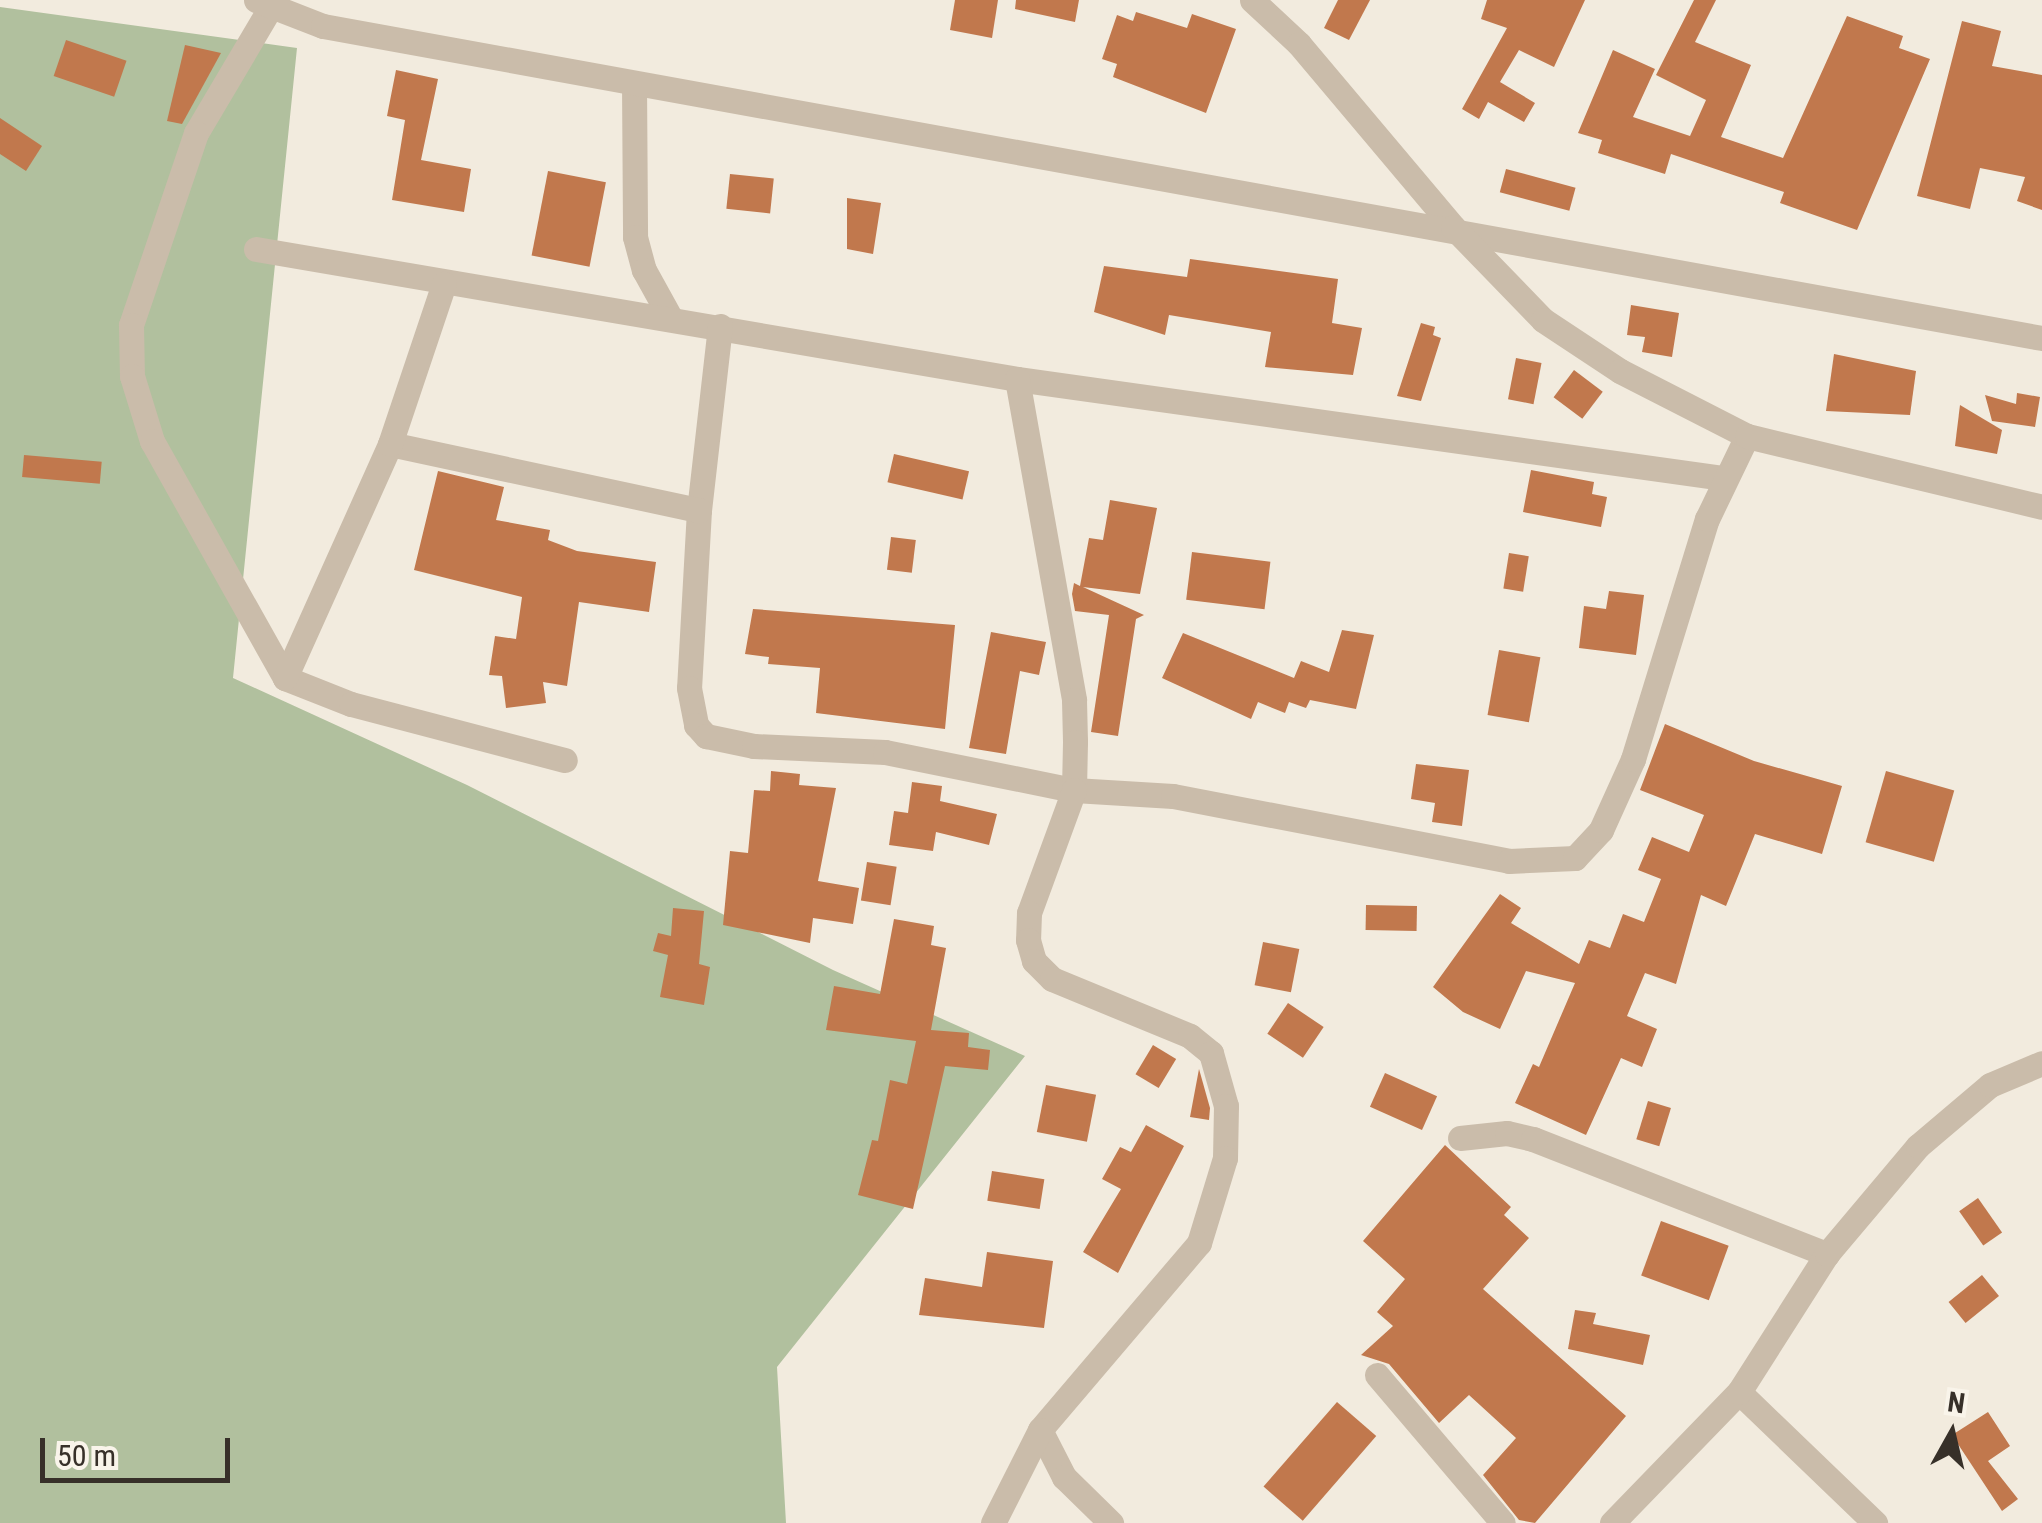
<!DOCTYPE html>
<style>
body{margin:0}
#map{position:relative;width:2042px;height:1523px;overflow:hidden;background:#f2ebde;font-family:"Roboto Condensed",sans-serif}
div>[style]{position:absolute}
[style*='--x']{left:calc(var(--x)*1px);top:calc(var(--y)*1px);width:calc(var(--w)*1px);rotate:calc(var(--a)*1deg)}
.green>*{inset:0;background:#b1c09e}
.building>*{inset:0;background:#c1784d;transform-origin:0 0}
.minor>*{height:25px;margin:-12.5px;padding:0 12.5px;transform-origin:12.5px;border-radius:12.5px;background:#cabcaa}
.tertiary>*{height:25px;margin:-12.5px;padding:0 12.5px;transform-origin:12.5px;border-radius:12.5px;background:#cabcaa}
span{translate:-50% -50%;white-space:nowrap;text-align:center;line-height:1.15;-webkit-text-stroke:9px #f9f4ea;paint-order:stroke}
.north{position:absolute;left:1902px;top:1383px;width:100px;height:100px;-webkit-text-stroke:8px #f9f4ea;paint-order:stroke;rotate:8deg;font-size:28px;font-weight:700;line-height:40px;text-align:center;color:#373029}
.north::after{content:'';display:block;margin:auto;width:35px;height:45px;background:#373029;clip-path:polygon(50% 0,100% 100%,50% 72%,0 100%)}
.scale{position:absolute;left:40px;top:1438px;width:190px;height:45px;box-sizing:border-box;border:5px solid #373029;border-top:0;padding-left:12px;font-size:30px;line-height:35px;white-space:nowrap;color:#373029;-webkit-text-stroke:8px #f9f4ea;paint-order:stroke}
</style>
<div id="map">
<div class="green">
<i style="clip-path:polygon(0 7px,297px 48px,233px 678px,467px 785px,833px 970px,1025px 1056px,777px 1367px,786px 1523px,0 1523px)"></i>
</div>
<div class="building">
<i style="clip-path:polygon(955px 0,998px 0,992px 38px,950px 30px)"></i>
<i style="clip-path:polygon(1016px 0,1079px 0,1075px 22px,1015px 9px)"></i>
<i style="clip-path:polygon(1338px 0,1370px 0,1349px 40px,1324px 28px)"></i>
<i style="clip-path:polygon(1487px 0,1585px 0,1554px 67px,1519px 50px,1500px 82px,1535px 103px,1524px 122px,1488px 102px,1479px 119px,1462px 109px,1507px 28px,1481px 19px)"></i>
<i style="clip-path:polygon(1694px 0,1716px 0,1695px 42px,1751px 65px,1721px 137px,1783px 158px,1847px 16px,1903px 36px,1899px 48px,1930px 59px,1857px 230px,1780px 203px,1784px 192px,1671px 154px,1665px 174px,1598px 153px,1602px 140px,1578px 133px,1613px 50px,1655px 69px,1633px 117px,1690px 136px,1706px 100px,1656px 75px)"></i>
<i style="clip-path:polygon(1136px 12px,1187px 28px,1192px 14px,1236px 29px,1206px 113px,1113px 77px,1117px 64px,1102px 59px,1117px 15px,1133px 21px)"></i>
<i style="clip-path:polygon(1962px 21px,2001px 31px,1992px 66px,2042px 75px,2042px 210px,2017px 201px,2025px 177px,1980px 168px,1970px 209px,1917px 196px)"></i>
<i style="left:66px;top:40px;width:64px;height:38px;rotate:19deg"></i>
<i style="clip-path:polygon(185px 45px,221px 53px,182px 124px,167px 121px)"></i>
<i style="clip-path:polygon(396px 70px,438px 79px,421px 160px,471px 169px,464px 212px,392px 200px,405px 120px,387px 116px)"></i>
<i style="clip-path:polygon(0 118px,42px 146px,26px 171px,0 154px)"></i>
<i style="left:1506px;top:169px;width:72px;height:24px;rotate:15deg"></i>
<i style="left:548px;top:171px;width:59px;height:86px;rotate:11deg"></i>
<i style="left:730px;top:174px;width:44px;height:35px;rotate:6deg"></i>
<i style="clip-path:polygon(847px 198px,881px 203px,873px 254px,847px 249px)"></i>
<i style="clip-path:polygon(1190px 259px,1338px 279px,1332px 323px,1362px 328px,1353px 375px,1265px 367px,1271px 332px,1169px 315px,1165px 335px,1094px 312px,1104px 266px,1187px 277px)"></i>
<i style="clip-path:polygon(1631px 305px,1679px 313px,1672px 357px,1642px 352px,1645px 337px,1627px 335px)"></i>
<i style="clip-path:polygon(1421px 323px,1435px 327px,1433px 335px,1441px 338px,1421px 401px,1397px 396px)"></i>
<i style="clip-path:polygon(1834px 354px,1916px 371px,1910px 415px,1826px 411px)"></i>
<i style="left:1516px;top:358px;width:26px;height:42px;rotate:11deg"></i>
<i style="left:1574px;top:370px;width:36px;height:34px;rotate:37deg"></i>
<i style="clip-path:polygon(2017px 393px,2040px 397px,2035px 427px,1992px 421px,1985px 395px,2016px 404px)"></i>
<i style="clip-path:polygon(1960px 405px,2002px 430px,1997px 454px,1955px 446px)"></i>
<i style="left:894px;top:454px;width:77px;height:29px;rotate:13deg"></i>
<i style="left:24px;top:455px;width:78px;height:22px;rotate:5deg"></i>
<i style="clip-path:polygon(1531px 470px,1594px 482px,1592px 494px,1607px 497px,1601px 527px,1523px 512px)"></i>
<i style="clip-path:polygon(438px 471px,504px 487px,496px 520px,550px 530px,548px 540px,577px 551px,656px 562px,649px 612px,579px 602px,567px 686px,543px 682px,546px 703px,506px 708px,502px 676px,489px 675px,495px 636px,516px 639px,522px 597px,414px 570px)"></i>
<i style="clip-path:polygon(1110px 500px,1157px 508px,1140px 594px,1083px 587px,1144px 615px,1136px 619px,1118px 736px,1091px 732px,1109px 615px,1075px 611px,1072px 594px,1074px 583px,1080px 586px,1089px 538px,1103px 540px)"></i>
<i style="left:891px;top:537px;width:25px;height:33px;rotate:7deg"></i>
<i style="left:1192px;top:552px;width:79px;height:48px;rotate:7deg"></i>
<i style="left:1509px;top:553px;width:20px;height:36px;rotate:9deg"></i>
<i style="clip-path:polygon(1609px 591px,1644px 595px,1636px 655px,1579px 648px,1584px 606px,1606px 609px)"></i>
<i style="clip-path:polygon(753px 609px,955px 625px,945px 729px,816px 713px,820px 668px,768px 664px,769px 657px,745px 654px)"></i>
<i style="clip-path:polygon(1342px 630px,1374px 635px,1356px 709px,1310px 700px,1306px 708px,1289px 702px,1285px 713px,1258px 702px,1251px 719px,1162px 678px,1183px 633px,1294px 678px,1301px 661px,1329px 672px)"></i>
<i style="clip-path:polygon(991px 632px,1046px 642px,1039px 675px,1020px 671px,1006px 754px,969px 748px)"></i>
<i style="left:1499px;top:650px;width:42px;height:66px;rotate:10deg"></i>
<i style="clip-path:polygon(1665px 724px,1754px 761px,1842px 786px,1822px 854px,1755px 834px,1726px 906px,1701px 895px,1676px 984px,1645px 973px,1627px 1016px,1657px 1029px,1642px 1067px,1621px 1058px,1586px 1135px,1515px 1103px,1533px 1064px,1539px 1067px,1575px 983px,1526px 971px,1500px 1029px,1463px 1012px,1433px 987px,1500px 894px,1521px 908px,1511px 923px,1579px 964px,1589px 940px,1610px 948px,1623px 914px,1644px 922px,1661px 879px,1638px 870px,1652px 837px,1689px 852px,1704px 815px,1640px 790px)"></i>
<i style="clip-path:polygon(1416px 764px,1469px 770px,1462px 826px,1432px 822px,1435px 803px,1411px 799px)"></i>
<i style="clip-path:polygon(771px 771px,800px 774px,799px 785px,836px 788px,818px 881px,859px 888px,853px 924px,813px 918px,810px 943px,723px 925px,730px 851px,748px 853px,754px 790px,770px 791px)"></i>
<i style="left:1886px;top:771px;width:71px;height:74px;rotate:16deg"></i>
<i style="clip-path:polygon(912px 782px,942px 786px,940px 801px,997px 814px,989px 845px,936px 832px,933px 851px,889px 845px,894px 811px,908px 813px)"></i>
<i style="left:867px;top:862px;width:30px;height:39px;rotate:9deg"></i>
<i style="left:1366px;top:905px;width:51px;height:25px;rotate:1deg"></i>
<i style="clip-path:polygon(673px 908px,704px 911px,699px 964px,710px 967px,704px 1005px,660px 997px,668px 955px,653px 951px,658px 933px,671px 936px)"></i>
<i style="clip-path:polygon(894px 919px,934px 926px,931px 945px,946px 948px,931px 1030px,969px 1033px,968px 1047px,990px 1050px,988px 1070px,945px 1066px,913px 1209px,858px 1195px,872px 1140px,878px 1141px,890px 1080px,907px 1084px,916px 1041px,826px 1030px,834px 986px,880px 994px)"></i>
<i style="left:1263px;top:942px;width:37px;height:44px;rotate:11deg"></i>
<i style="left:1288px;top:1003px;width:43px;height:37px;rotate:34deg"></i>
<i style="left:1153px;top:1045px;width:27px;height:34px;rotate:31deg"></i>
<i style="clip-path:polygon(1199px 1069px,1210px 1108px,1209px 1120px,1190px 1117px)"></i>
<i style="left:1385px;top:1073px;width:57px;height:37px;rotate:24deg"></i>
<i style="left:1046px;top:1085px;width:51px;height:48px;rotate:11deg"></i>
<i style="left:1648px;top:1101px;width:24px;height:40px;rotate:17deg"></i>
<i style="clip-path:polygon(1146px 1125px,1184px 1146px,1118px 1273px,1083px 1252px,1121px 1189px,1102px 1179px,1120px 1147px,1131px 1152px)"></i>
<i style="clip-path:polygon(1445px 1145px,1511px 1207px,1504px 1215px,1529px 1238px,1483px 1289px,1626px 1416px,1535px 1523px,1519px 1520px,1483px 1475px,1516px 1438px,1469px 1395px,1439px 1423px,1389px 1364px,1361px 1355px,1393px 1326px,1377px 1312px,1405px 1279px,1363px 1241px)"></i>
<i style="left:992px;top:1171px;width:53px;height:30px;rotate:9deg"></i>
<i style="left:1978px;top:1198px;width:42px;height:23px;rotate:55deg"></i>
<i style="left:1661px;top:1221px;width:72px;height:58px;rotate:20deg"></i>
<i style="clip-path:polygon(987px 1252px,1053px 1261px,1044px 1328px,919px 1315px,925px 1278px,982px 1287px)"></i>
<i style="left:1982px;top:1275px;width:27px;height:43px;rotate:51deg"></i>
<i style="clip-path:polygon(1575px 1310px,1596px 1313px,1593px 1324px,1650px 1335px,1643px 1365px,1568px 1349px)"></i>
<i style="left:1337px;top:1402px;width:52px;height:112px;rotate:41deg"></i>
<i style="clip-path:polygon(1988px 1412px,2010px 1446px,1988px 1461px,2018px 1499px,2002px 1511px,1952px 1435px)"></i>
</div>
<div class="minor">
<i style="--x:1252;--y:0;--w:64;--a:43.1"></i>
<i style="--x:1299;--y:44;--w:239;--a:49.9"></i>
<i style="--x:273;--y:3;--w:151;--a:120.6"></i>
<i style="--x:196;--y:133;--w:203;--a:108.7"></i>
<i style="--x:131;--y:325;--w:51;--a:88.9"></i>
<i style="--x:132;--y:376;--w:68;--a:72.9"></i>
<i style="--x:152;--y:441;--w:272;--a:60.7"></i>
<i style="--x:285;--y:678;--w:71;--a:21.5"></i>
<i style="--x:351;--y:704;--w:221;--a:14.7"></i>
<i style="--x:634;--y:83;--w:154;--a:89.6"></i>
<i style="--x:635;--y:237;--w:34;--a:75"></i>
<i style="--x:644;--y:270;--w:56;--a:61.1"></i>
<i style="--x:256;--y:249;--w:772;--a:9.69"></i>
<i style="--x:1017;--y:379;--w:712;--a:7.99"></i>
<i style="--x:720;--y:326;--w:185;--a:96.5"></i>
<i style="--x:699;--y:510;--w:178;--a:93.2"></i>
<i style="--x:689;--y:688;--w:38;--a:79"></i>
<i style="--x:696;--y:725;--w:15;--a:48"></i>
<i style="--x:706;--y:736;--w:49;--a:11.8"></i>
<i style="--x:754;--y:746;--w:131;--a:2.6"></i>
<i style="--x:885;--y:752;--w:193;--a:11.4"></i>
<i style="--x:1074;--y:790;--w:99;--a:3.5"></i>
<i style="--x:1173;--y:796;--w:342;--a:10.9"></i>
<i style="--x:1509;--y:861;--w:66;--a:-2.6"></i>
<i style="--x:1575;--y:858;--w:38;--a:-47"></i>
<i style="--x:1601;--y:830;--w:78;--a:-65.7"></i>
<i style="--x:1633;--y:759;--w:251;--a:-72.9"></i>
<i style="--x:1707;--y:519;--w:92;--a:-64.3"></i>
<i style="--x:1017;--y:379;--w:326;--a:79.9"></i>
<i style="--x:1074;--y:700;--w:42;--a:88.6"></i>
<i style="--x:1075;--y:742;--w:48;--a:91.2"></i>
<i style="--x:1074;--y:790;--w:131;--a:110.1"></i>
<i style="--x:1029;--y:913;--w:27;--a:92"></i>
<i style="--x:1028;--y:940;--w:22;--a:74"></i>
<i style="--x:1034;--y:961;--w:25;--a:45"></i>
<i style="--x:1052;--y:979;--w:149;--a:22.4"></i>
<i style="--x:1190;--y:1036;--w:27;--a:39"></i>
<i style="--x:1211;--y:1053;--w:55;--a:74.2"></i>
<i style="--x:1226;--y:1106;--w:52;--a:91.1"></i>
<i style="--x:1225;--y:1158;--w:89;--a:107"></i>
<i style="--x:1199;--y:1243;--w:245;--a:130.4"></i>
<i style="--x:1040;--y:1430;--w:53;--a:62.9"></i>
<i style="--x:1064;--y:1477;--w:66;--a:44.4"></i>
<i style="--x:390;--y:444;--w:316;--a:12.1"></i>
<i style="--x:285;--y:678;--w:256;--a:-65.8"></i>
<i style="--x:390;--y:444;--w:169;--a:-71.4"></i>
<i style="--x:1460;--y:1138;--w:47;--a:-6.1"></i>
<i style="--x:1507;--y:1133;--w:27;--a:13"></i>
<i style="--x:1533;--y:1139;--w:316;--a:21.4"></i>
<i style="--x:1377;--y:1375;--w:194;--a:49.6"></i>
<i style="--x:1739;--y:1392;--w:189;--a:43.9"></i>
<i style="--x:993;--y:1523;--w:104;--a:-63.2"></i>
<i style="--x:1612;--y:1523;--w:182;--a:-45.9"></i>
<i style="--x:1739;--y:1392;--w:164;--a:-57.5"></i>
<i style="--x:1827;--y:1254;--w:141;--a:-49.9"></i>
<i style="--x:1918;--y:1146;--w:94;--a:-40.3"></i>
<i style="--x:1990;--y:1085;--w:56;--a:-22.9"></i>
</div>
<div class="tertiary">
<i style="--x:256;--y:0;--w:72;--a:21.2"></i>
<i style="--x:323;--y:26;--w:1747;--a:10.29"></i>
<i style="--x:1453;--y:227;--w:129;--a:45.9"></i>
<i style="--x:1543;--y:320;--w:92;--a:33.5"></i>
<i style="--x:1620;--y:371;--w:143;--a:27.1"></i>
<i style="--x:1747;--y:436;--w:303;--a:13.5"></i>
</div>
<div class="north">N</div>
<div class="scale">50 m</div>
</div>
